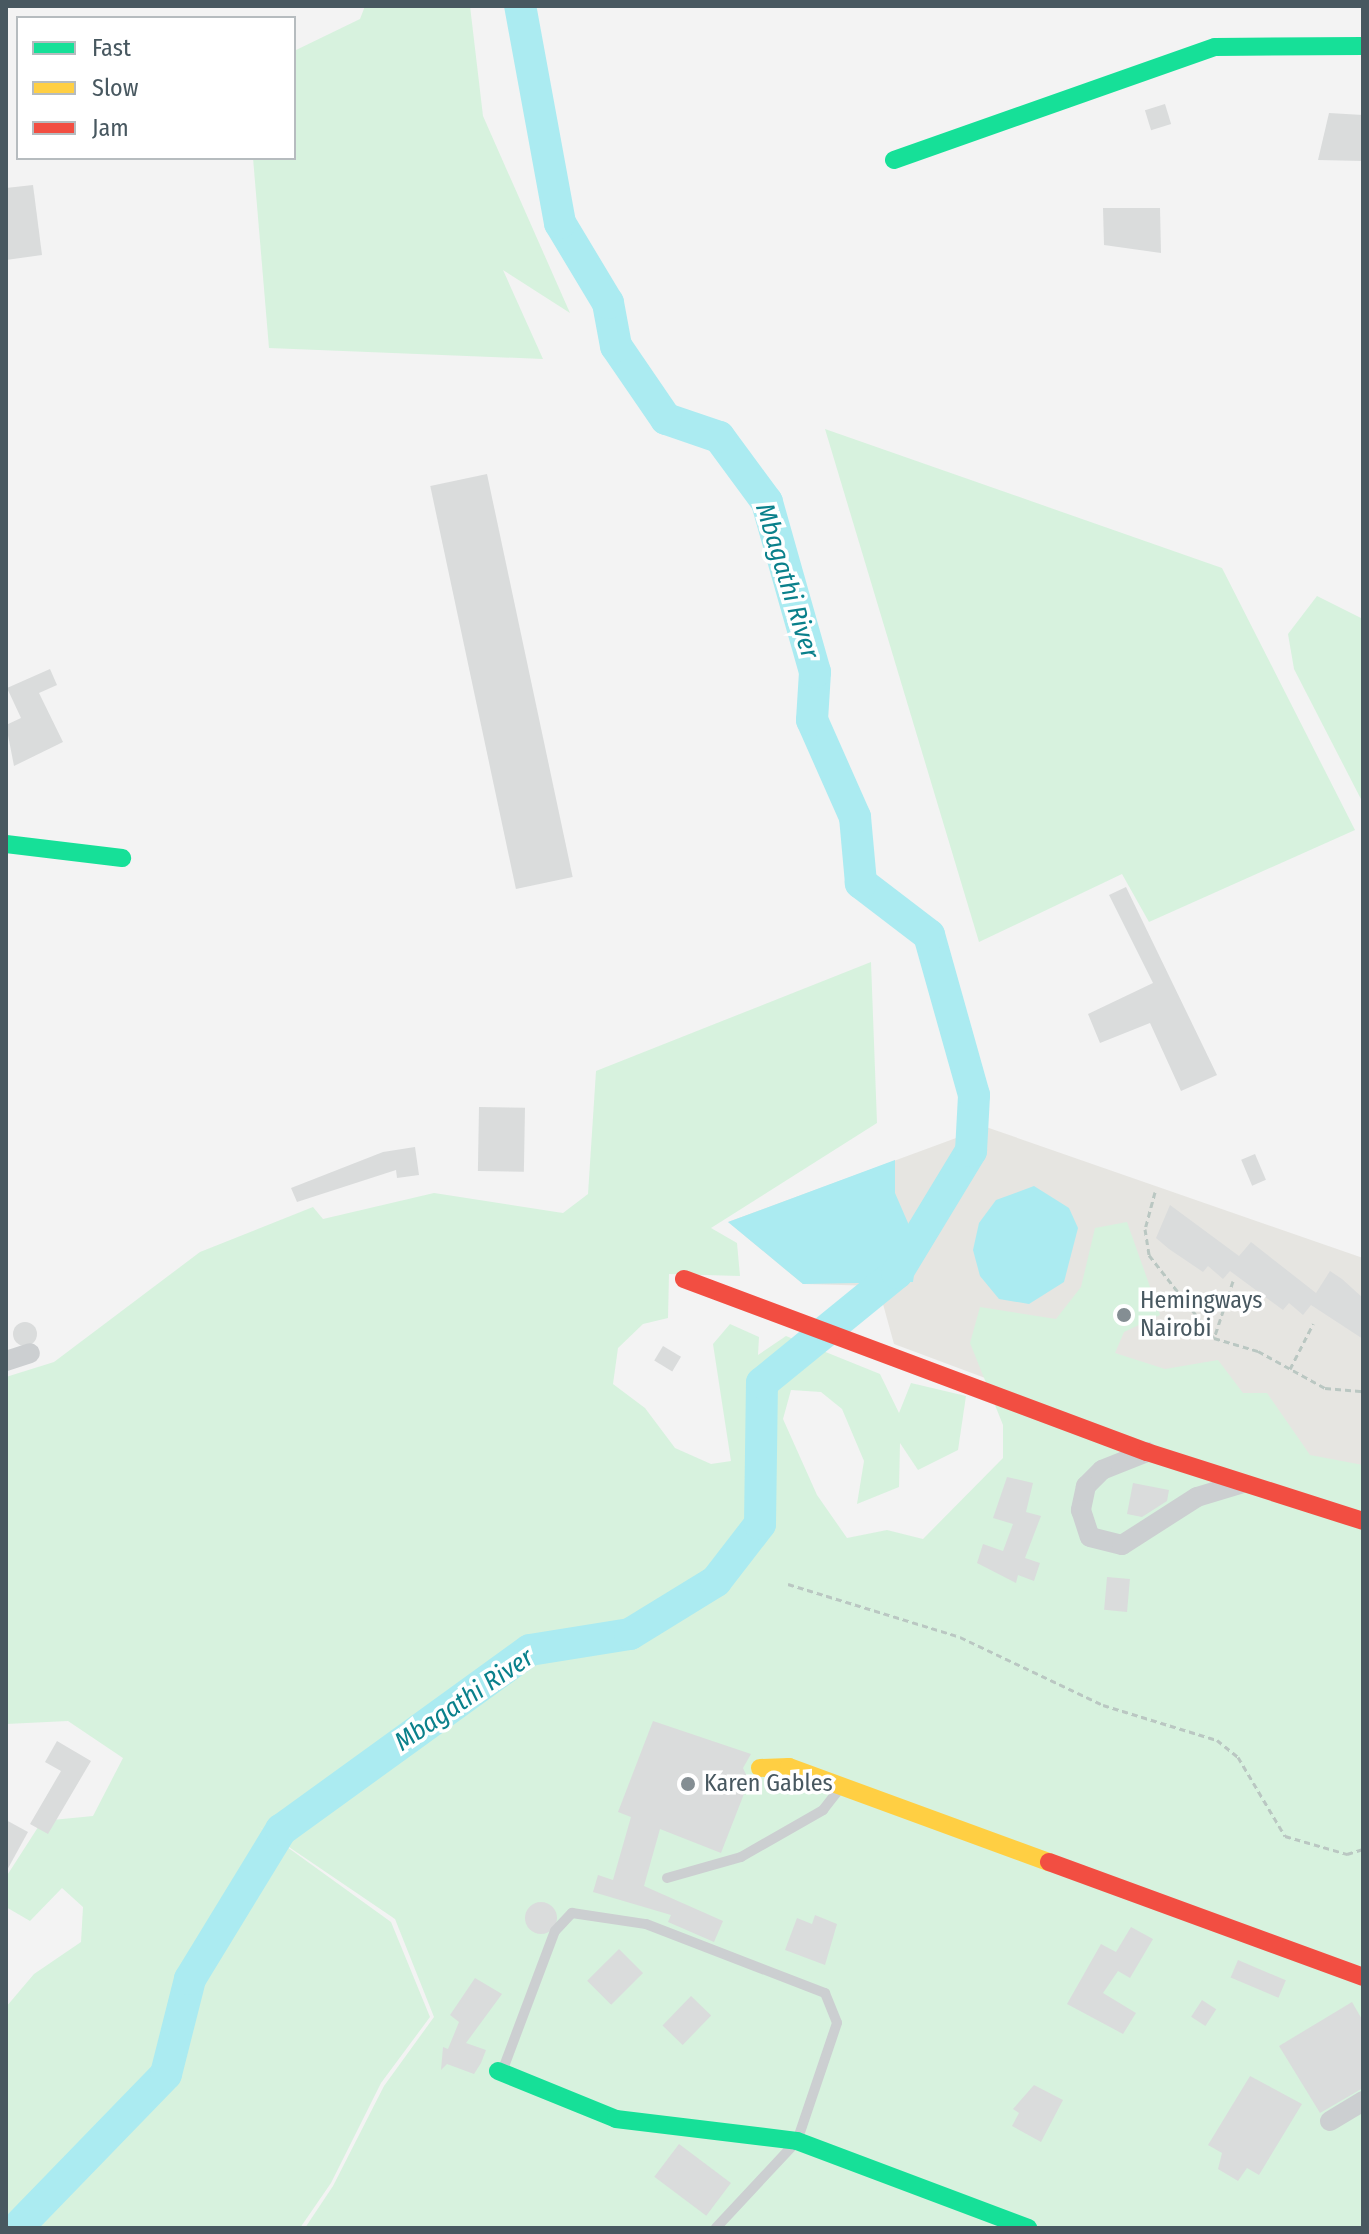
<!DOCTYPE html>
<style>
body{margin:0}
#map{position:relative;width:1369px;height:2234px;overflow:hidden;background:#f3f3f3;font-family:"Fira Sans Condensed",sans-serif}
div>[style]{position:absolute}
[style*='--x']{left:calc(var(--x)*1px);top:calc(var(--y)*1px);width:calc(var(--w)*1px);rotate:calc(var(--a)*1deg)}
.commercial>*{inset:0;background:#e6e5e1}
.green>*{inset:0;background:#d7f2de}
.water>*{inset:0;background:#abebf1}
.river>*{height:32px;margin:-16px;padding:0 16px;transform-origin:16px;border-radius:16px;background:#abebf1}
.building>*{inset:0;background:#dadcdc;transform-origin:0 0}
.round{border-radius:50%}
.path>*{height:3px;margin-top:-1.5px;transform-origin:0;background:repeating-linear-gradient(90deg,#bac7c2 0 6px,transparent 0 10px)}
.lane>*{height:10px;margin:-5px;padding:0 5px;transform-origin:5px;border-radius:5px;background:#cccfd1}
.street>*{height:20px;margin:-10px;padding:0 10px;transform-origin:10px;border-radius:10px;background:#cccfd1}
.fast>*{height:18px;margin:-9px;padding:0 9px;transform-origin:9px;border-radius:9px;background:#16e098}
.slow>*{height:18px;margin:-9px;padding:0 9px;transform-origin:9px;border-radius:9px;background:#ffcf43}
.jam>*{height:18px;margin:-9px;padding:0 9px;transform-origin:9px;border-radius:9px;background:#f24e42}
.dots>*{width:22px;height:22px;translate:-50% -50%;box-sizing:border-box;border:4px solid #fff;border-radius:50%}
span{translate:-50% -50%;white-space:nowrap;text-align:center;line-height:1.15;-webkit-text-stroke:7px #fff;paint-order:stroke}
.poi-label{font-size:24px;color:#485860}
.left{translate:0 -50%;text-align:left}
.water-label{font-size:26px;color:#0a808b;font-style:italic}
.frame{position:absolute;inset:0;border:8px solid #485860;pointer-events:none}
.legend{position:absolute;left:16px;top:16px;width:280px;height:144px;box-sizing:border-box;background:#fff;border:2px solid #b6bcbf;margin:0;padding:10px 14px;list-style:none;font-size:24px;color:#485860}
.legend li{display:flex;align-items:center;gap:16px;height:40px}
.legend b{width:40px;border:2px solid #b6bcbf}
</style>
<div id="map">
<div class="commercial">
<i style="clip-path:polygon(986px 1127px,1363px 1258px,1363px 1519px,894px 1344px,878px 1286px,803px 1284px,728px 1222px)"></i>
</div>
<div class="green">
<i style="clip-path:polygon(365px 6px,470px 6px,483px 116px,570px 313px,503px 270px,543px 359px,269px 348px,253px 158px,294px 158px,294px 51px,360px 19px)"></i>
<i style="clip-path:polygon(825px 429px,1222px 568px,1355px 830px,1149px 922px,1122px 874px,979px 942px)"></i>
<i style="clip-path:polygon(1317px 596px,1363px 619px,1363px 803px,1294px 669px,1288px 634px)"></i>
<i style="clip-path:polygon(871px 962px,877px 1123px,711px 1228px,737px 1243px,740px 1276px,669px 1274px,668px 1318px,643px 1324px,618px 1348px,613px 1384px,645px 1408px,675px 1448px,711px 1464px,731px 1461px,713px 1344px,730px 1324px,759px 1337px,758px 1355px,786px 1336px,880px 1374px,899px 1413px,911px 1383px,966px 1396px,958px 1450px,918px 1470px,900px 1443px,899px 1487px,857px 1504px,864px 1461px,842px 1409px,821px 1392px,791px 1390px,783px 1419px,817px 1495px,847px 1538px,887px 1530px,923px 1539px,1003px 1458px,1003px 1425px,970px 1343px,980px 1307px,1056px 1319px,1081px 1287px,1095px 1228px,1127px 1222px,1160px 1315px,1124px 1332px,1115px 1353px,1165px 1369px,1218px 1360px,1243px 1393px,1267px 1393px,1310px 1455px,1363px 1465px,1363px 2228px,305px 2228px,333px 2186px,384px 2086px,434px 2017px,395px 1919px,258px 1826px,391px 1922px,430px 2017px,381px 2083px,331px 2183px,300px 2228px,6px 2228px,6px 2007px,34px 1974px,81px 1942px,83px 1907px,62px 1888px,30px 1921px,6px 1907px,6px 1877px,42px 1821px,93px 1816px,123px 1758px,68px 1721px,6px 1724px,6px 1377px,54px 1362px,200px 1252px,313px 1207px,323px 1219px,434px 1193px,563px 1213px,588px 1194px,596px 1071px)"></i>
</div>
<div class="water">
<i style="clip-path:polygon(895px 1160px,895px 1193px,918px 1246px,913px 1282px,803px 1284px,728px 1222px)"></i>
<i style="clip-path:polygon(1034px 1186px,1069px 1208px,1078px 1228px,1064px 1282px,1029px 1304px,999px 1299px,980px 1276px,973px 1250px,979px 1223px,996px 1200px)"></i>
</div>
<div class="river">
<i style="--x:17;--y:2228;--w:214;--a:-45.9"></i>
<i style="--x:166;--y:2074;--w:98;--a:-75.8"></i>
<i style="--x:190;--y:1979;--w:175;--a:-58.6"></i>
<i style="--x:281;--y:1830;--w:307;--a:-35.9"></i>
<i style="--x:530;--y:1650;--w:101;--a:-9.1"></i>
<i style="--x:630;--y:1634;--w:101;--a:-31.6"></i>
<i style="--x:716;--y:1581;--w:72;--a:-52.3"></i>
<i style="--x:760;--y:1524;--w:141;--a:-89.2"></i>
<i style="--x:762;--y:1383;--w:174;--a:-39.2"></i>
<i style="--x:897;--y:1273;--w:143;--a:-58.8"></i>
<i style="--x:971;--y:1151;--w:56;--a:-86.9"></i>
<i style="--x:974;--y:1095;--w:166;--a:-105.7"></i>
<i style="--x:929;--y:935;--w:86;--a:-142.6"></i>
<i style="--x:861;--y:883;--w:66;--a:-95.2"></i>
<i style="--x:855;--y:817;--w:106;--a:-113.9"></i>
<i style="--x:812;--y:720;--w:48;--a:-86.4"></i>
<i style="--x:815;--y:672;--w:177;--a:-105.8"></i>
<i style="--x:767;--y:502;--w:81;--a:-126.4"></i>
<i style="--x:719;--y:437;--w:56;--a:-161.2"></i>
<i style="--x:666;--y:419;--w:88;--a:-124.4"></i>
<i style="--x:616;--y:346;--w:44;--a:-100.5"></i>
<i style="--x:608;--y:303;--w:93;--a:-121"></i>
<i style="--x:560;--y:223;--w:221;--a:-100.4"></i>
</div>
<div class="building">
<i style="left:1165px;top:104px;width:21px;height:21px;rotate:73deg"></i>
<i style="clip-path:polygon(1329px 113px,1363px 115px,1363px 161px,1318px 160px)"></i>
<i style="clip-path:polygon(33px 185px,42px 255px,6px 260px,6px 188px)"></i>
<i style="clip-path:polygon(1103px 208px,1160px 208px,1161px 253px,1104px 245px)"></i>
<i style="left:487px;top:474px;width:412px;height:58px;rotate:78deg"></i>
<i style="clip-path:polygon(50px 669px,57px 685px,39px 693px,63px 742px,14px 766px,6px 725px,21px 718px,7px 688px)"></i>
<i style="clip-path:polygon(1126px 887px,1217px 1075px,1181px 1091px,1150px 1023px,1100px 1043px,1088px 1014px,1153px 983px,1109px 895px)"></i>
<i style="left:479px;top:1107px;width:46px;height:64px;rotate:1deg"></i>
<i style="clip-path:polygon(415px 1147px,419px 1175px,397px 1178px,396px 1170px,297px 1202px,291px 1188px,383px 1152px)"></i>
<i style="left:1255px;top:1154px;width:28px;height:15px;rotate:67deg"></i>
<i style="clip-path:polygon(1170px 1205px,1239px 1256px,1251px 1242px,1316px 1293px,1330px 1271px,1342px 1279px,1363px 1298px,1363px 1339px,1311px 1305px,1303px 1315px,1289px 1303px,1283px 1310px,1230px 1271px,1223px 1279px,1208px 1266px,1203px 1272px,1169px 1249px,1156px 1238px)"></i>
<i class="round" style="left:13px;top:1322px;width:24px;height:24px"></i>
<i style="left:663px;top:1346px;width:21px;height:17px;rotate:31deg"></i>
<i style="clip-path:polygon(1007px 1477px,1033px 1483px,1026px 1512px,1041px 1516px,1025px 1558px,1040px 1563px,1034px 1581px,1018px 1575px,1016px 1583px,977px 1563px,983px 1544px,1003px 1551px,1013px 1524px,993px 1518px)"></i>
<i style="clip-path:polygon(1133px 1483px,1169px 1490px,1167px 1501px,1142px 1517px,1127px 1514px)"></i>
<i style="left:1107px;top:1577px;width:23px;height:33px;rotate:5deg"></i>
<i style="clip-path:polygon(653px 1721px,751px 1754px,743px 1768px,749px 1781px,721px 1853px,660px 1829px,644px 1886px,723px 1921px,714px 1942px,668px 1922px,671px 1915px,593px 1892px,598px 1875px,613px 1880px,631px 1817px,618px 1812px)"></i>
<i style="clip-path:polygon(57px 1741px,91px 1761px,48px 1834px,30px 1824px,61px 1771px,45px 1762px)"></i>
<i style="clip-path:polygon(6px 1820px,28px 1832px,6px 1872px)"></i>
<i class="round" style="left:525px;top:1902px;width:32px;height:32px"></i>
<i style="clip-path:polygon(815px 1915px,837px 1924px,825px 1965px,785px 1950px,797px 1918px,812px 1924px)"></i>
<i style="clip-path:polygon(1131px 1927px,1153px 1939px,1130px 1978px,1118px 1971px,1103px 1993px,1136px 2013px,1123px 2034px,1067px 2004px,1101px 1944px,1116px 1952px)"></i>
<i style="left:619px;top:1949px;width:34px;height:45px;rotate:45deg"></i>
<i style="left:1238px;top:1960px;width:52px;height:19px;rotate:23deg"></i>
<i style="clip-path:polygon(475px 1978px,502px 1994px,466px 2043px,486px 2050px,481px 2063px,474px 2074px,447px 2064px,441px 2070px,443px 2047px,448px 2049px,459px 2022px,450px 2015px)"></i>
<i style="left:691px;top:1996px;width:28px;height:41px;rotate:44deg"></i>
<i style="left:1202px;top:2000px;width:17px;height:20px;rotate:33deg"></i>
<i style="clip-path:polygon(1352px 2002px,1363px 2021px,1363px 2088px,1320px 2113px,1279px 2046px)"></i>
<i style="clip-path:polygon(1250px 2076px,1302px 2104px,1259px 2175px,1247px 2168px,1238px 2181px,1218px 2169px,1222px 2153px,1208px 2145px)"></i>
<i style="clip-path:polygon(1034px 2085px,1063px 2100px,1041px 2142px,1012px 2126px,1019px 2113px,1013px 2109px)"></i>
<i style="left:679px;top:2144px;width:65px;height:41px;rotate:37deg"></i>
</div>
<div class="path">
<i style="--x:1155;--y:1192;--w:38;--a:105"></i>
<i style="--x:1145;--y:1229;--w:26;--a:81"></i>
<i style="--x:1149;--y:1255;--w:105;--a:51.9"></i>
<i style="--x:1233;--y:1281;--w:60;--a:108.4"></i>
<i style="--x:1214;--y:1338;--w:46;--a:16.5"></i>
<i style="--x:1258;--y:1351;--w:77;--a:28.9"></i>
<i style="--x:1325;--y:1388;--w:38;--a:5"></i>
<i style="--x:1290;--y:1369;--w:51;--a:-62.9"></i>
<i style="--x:788;--y:1584;--w:180;--a:17.1"></i>
<i style="--x:960;--y:1637;--w:158;--a:25.4"></i>
<i style="--x:1103;--y:1705;--w:119;--a:17.1"></i>
<i style="--x:1217;--y:1740;--w:27;--a:39"></i>
<i style="--x:1238;--y:1757;--w:92;--a:59.3"></i>
<i style="--x:1285;--y:1836;--w:65;--a:16.2"></i>
<i style="--x:1347;--y:1854;--w:17;--a:-17"></i>
</div>
<div class="lane">
<i style="--x:667;--y:1878;--w:77;--a:-15.8"></i>
<i style="--x:741;--y:1857;--w:95;--a:-29.8"></i>
<i style="--x:823;--y:1810;--w:28;--a:-52"></i>
<i style="--x:503;--y:2069;--w:147;--a:-69.4"></i>
<i style="--x:555;--y:1931;--w:25;--a:-47"></i>
<i style="--x:572;--y:1913;--w:75;--a:8.5"></i>
<i style="--x:646;--y:1924;--w:192;--a:21.1"></i>
<i style="--x:825;--y:1993;--w:32;--a:68"></i>
<i style="--x:837;--y:2023;--w:125;--a:108.7"></i>
<i style="--x:797;--y:2141;--w:119;--a:133"></i>
</div>
<div class="street">
<i style="--x:6;--y:1361;--w:25;--a:-18"></i>
<i style="--x:1147;--y:1452;--w:48;--a:158.2"></i>
<i style="--x:1102;--y:1470;--w:23;--a:135"></i>
<i style="--x:1086;--y:1486;--w:25;--a:102"></i>
<i style="--x:1081;--y:1510;--w:28;--a:72"></i>
<i style="--x:1090;--y:1537;--w:33;--a:14"></i>
<i style="--x:1122;--y:1545;--w:89;--a:-32.6"></i>
<i style="--x:1197;--y:1497;--w:45;--a:-16.8"></i>
<i style="--x:1330;--y:2121;--w:39;--a:-31"></i>
</div>
<div class="fast">
<i style="--x:894;--y:160;--w:340;--a:-19.4"></i>
<i style="--x:1215;--y:47;--w:148;--a:-0.4"></i>
<i style="--x:6;--y:844;--w:117;--a:6.9"></i>
<i style="--x:498;--y:2071;--w:127;--a:22.1"></i>
<i style="--x:616;--y:2119;--w:182;--a:6.9"></i>
<i style="--x:797;--y:2141;--w:247;--a:20.6"></i>
</div>
<div class="slow">
<i style="--x:760;--y:1768;--w:29;--a:-2"></i>
<i style="--x:789;--y:1767;--w:277;--a:20.1"></i>
</div>
<div class="jam">
<i style="--x:684;--y:1279;--w:494;--a:20.5"></i>
<i style="--x:1147;--y:1452;--w:227;--a:17.7"></i>
<i style="--x:1049;--y:1862;--w:334;--a:20.1"></i>
</div>
<div class="dots">
<i style="left:1124px;top:1315px;background:#848e93"></i>
<i style="left:688px;top:1784px;background:#848e93"></i>
</div>
<div class="poi-label">
<span class="left" style="left:1140px;top:1315px">Hemingways<br>Nairobi</span>
<span class="left" style="left:704px;top:1784px">Karen Gables</span>
</div>
<div class="water-label">
<span style="left:787px;top:581px;rotate:73deg">Mbagathi River</span>
<span style="left:464px;top:1700px;rotate:-34deg">Mbagathi River</span>
</div>
<div class="frame"></div>
<ul class="legend">
<li><b style="height:10px;background:#16e098"></b>Fast</li>
<li><b style="height:10px;background:#ffcf43"></b>Slow</li>
<li><b style="height:10px;background:#f24e42"></b>Jam</li>
</ul>
</div>
